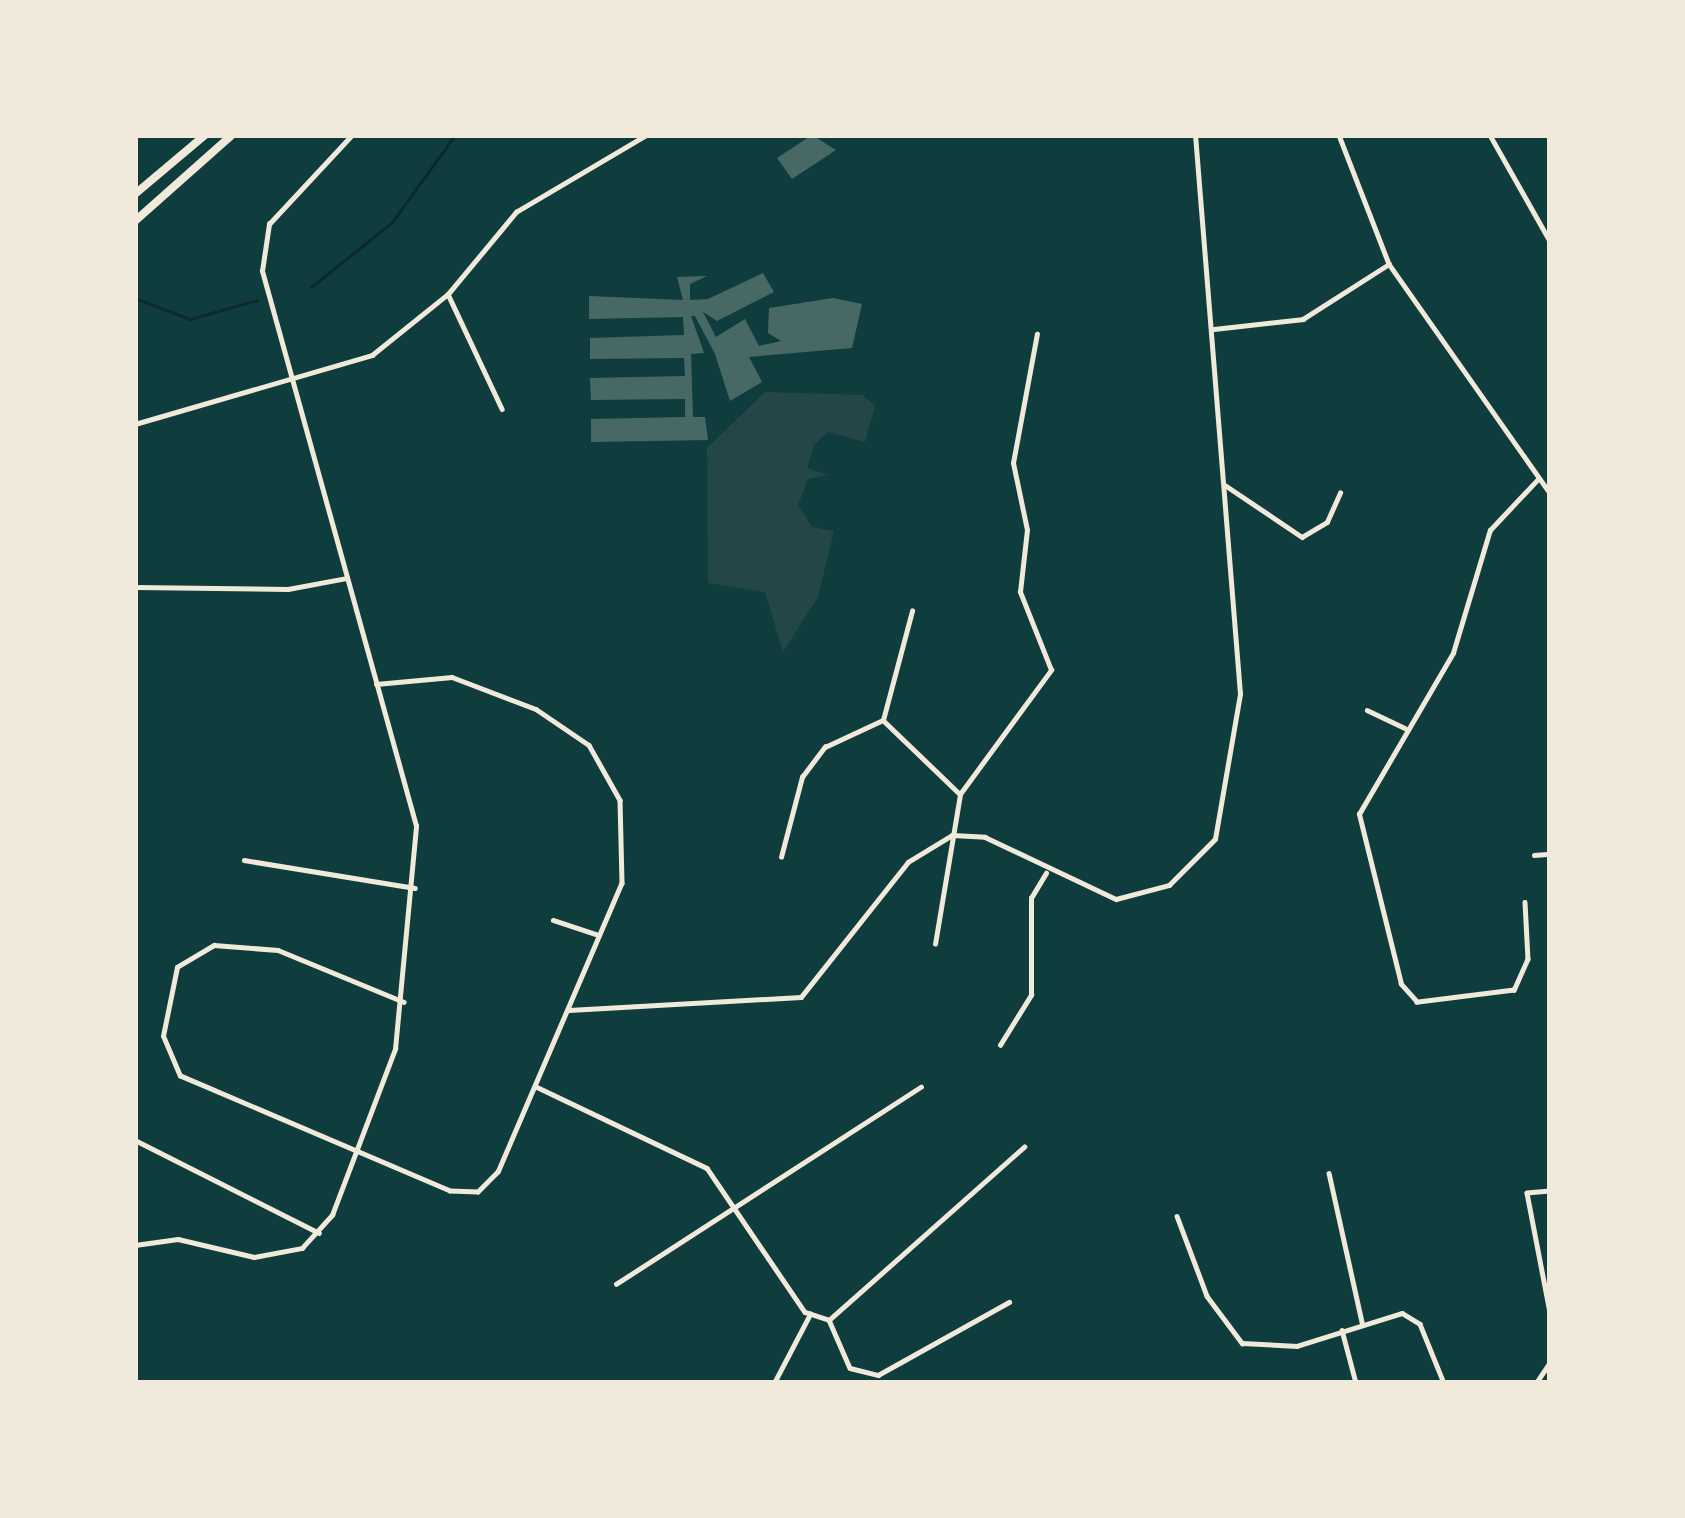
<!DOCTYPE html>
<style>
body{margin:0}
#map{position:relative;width:1685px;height:1518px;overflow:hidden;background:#0f3d3e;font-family:Poppins,sans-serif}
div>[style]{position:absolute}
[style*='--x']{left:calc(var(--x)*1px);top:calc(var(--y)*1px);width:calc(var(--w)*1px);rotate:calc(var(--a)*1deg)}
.green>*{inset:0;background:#244646}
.stream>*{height:3px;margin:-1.5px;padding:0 1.5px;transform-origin:1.5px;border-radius:1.5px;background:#0a2a2b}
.building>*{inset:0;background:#486865}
.minor>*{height:4.5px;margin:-2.25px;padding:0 2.25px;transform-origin:2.25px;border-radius:2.25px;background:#f1e9da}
.secondary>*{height:8px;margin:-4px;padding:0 4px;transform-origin:4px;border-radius:4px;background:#f1e9da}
span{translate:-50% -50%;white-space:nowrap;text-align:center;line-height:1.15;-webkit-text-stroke:9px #f1e9da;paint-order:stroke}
.frame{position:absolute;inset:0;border:138px solid #f1e9da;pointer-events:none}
</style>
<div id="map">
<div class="green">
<i style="clip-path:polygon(765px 392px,863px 395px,875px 406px,865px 442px,828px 432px,814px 445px,807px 468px,828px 475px,808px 479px,798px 505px,812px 527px,834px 531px,818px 597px,783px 652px,765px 592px,708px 583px,707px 448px)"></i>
</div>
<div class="stream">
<i style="--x:311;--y:287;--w:104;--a:-38.7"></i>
<i style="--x:392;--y:222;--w:107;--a:-54.1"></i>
<i style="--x:135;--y:298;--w:59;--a:20.9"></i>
<i style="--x:190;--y:319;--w:70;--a:-15.8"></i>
</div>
<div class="building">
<i style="clip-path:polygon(812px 135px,836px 150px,792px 179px,777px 158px)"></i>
<i style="clip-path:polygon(763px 273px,774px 292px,717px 321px,703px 312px,716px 337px,745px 319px,759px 346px,781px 341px,768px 333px,769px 308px,833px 298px,862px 304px,852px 348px,749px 357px,762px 382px,730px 401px,715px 354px,695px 316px,691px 316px,704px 353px,691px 354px,693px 417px,705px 417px,708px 440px,591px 442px,591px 419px,685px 417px,685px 399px,591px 400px,590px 378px,685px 376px,684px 358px,590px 359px,590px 338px,684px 335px,683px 317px,589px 319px,589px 296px,683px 300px,677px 277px,707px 276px,690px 284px,690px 300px,708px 299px)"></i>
</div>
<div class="minor">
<i style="--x:1339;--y:135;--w:138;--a:68.8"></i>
<i style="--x:1389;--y:264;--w:280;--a:54.9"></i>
<i style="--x:1490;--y:135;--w:122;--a:60.5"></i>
<i style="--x:448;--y:294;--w:127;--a:64.8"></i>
<i style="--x:1214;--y:329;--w:90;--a:-6.4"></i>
<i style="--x:1303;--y:319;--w:102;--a:-32.6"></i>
<i style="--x:135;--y:424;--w:247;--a:-16.2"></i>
<i style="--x:372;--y:355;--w:97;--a:-38.8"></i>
<i style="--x:448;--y:294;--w:107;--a:-50.3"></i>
<i style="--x:516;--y:212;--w:151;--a:-30.6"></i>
<i style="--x:1225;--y:485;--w:93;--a:34"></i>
<i style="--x:1302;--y:537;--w:29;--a:-31"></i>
<i style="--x:1327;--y:522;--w:32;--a:-66"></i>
<i style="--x:135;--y:587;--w:153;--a:0.7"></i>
<i style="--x:288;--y:589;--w:60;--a:-10.6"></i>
<i style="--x:376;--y:684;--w:76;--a:-5.3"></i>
<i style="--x:452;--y:677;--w:90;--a:20.9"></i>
<i style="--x:536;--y:709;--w:64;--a:34.2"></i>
<i style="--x:589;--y:745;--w:63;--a:60.6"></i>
<i style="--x:620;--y:800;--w:83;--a:88.6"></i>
<i style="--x:622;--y:883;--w:314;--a:113.2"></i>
<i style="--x:498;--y:1172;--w:28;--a:135"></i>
<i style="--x:478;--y:1192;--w:28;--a:-178"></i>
<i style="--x:450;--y:1191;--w:293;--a:-156.9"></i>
<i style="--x:180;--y:1076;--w:43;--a:-113"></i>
<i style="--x:163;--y:1036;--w:70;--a:-78.5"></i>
<i style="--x:177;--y:967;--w:43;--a:-30.7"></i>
<i style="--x:214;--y:945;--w:64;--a:4.5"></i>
<i style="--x:278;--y:950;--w:136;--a:22.4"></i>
<i style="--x:1367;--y:710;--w:42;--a:25.3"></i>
<i style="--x:883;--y:720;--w:113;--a:-75.1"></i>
<i style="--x:883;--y:720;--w:107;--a:43.9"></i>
<i style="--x:1534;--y:855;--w:16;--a:-4"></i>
<i style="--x:781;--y:857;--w:83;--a:-75.3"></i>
<i style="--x:802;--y:777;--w:38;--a:-53"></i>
<i style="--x:825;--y:747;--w:64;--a:-25"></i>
<i style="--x:244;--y:860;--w:173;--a:9.3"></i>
<i style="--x:1525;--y:902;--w:57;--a:87"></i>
<i style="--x:1528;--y:959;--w:34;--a:114"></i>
<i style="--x:1514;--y:990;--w:98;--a:172.9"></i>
<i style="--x:1417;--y:1002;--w:24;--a:-132"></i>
<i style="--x:1401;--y:984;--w:175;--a:-103.9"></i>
<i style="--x:1359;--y:814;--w:186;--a:-59.7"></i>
<i style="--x:1453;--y:653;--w:128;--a:-73.3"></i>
<i style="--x:1490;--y:530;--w:70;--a:-46.7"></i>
<i style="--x:553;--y:920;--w:48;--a:18.1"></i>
<i style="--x:935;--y:944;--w:152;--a:-80.5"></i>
<i style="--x:960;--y:794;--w:154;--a:-53.7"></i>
<i style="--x:1051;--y:670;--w:84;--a:-111.7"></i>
<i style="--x:1020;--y:592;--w:62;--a:-83.6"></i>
<i style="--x:1027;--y:530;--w:68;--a:-101.8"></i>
<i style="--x:1013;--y:463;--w:131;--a:-79.5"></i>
<i style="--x:569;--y:1010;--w:232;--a:-3.2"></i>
<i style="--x:801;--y:997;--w:172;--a:-51.6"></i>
<i style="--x:908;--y:862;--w:52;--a:-31.5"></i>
<i style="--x:952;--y:835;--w:33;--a:3"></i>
<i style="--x:985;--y:837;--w:145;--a:25.3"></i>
<i style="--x:1116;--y:899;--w:55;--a:-14.8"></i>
<i style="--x:1169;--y:885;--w:65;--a:-45"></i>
<i style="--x:1215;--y:839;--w:147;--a:-80.2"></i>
<i style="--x:1240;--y:694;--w:561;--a:-94.6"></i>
<i style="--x:1000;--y:1045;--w:59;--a:-58.2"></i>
<i style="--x:1031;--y:995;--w:97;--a:-90"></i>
<i style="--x:1031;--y:898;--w:29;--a:-59"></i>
<i style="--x:537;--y:1087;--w:188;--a:25.5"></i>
<i style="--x:707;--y:1168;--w:174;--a:55.8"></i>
<i style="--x:805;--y:1312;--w:25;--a:18"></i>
<i style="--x:829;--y:1320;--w:261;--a:-41.6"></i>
<i style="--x:135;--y:1140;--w:206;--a:26.8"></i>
<i style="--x:1329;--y:1173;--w:153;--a:77.5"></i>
<i style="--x:1550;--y:1191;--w:23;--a:175"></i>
<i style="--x:1527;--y:1193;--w:121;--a:79.1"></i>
<i style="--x:1177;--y:1216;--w:85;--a:69.4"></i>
<i style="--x:1207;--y:1296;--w:59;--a:53.3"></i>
<i style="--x:1242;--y:1343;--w:55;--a:3.1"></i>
<i style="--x:1297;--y:1346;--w:110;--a:-17.4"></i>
<i style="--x:1402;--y:1313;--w:21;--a:31"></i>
<i style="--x:1420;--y:1324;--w:64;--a:67.9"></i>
<i style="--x:135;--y:1245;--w:43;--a:-7.9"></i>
<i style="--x:178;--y:1239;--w:78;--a:13.3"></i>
<i style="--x:254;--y:1257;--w:49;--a:-10.6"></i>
<i style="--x:302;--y:1248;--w:45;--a:-47.7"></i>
<i style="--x:332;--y:1215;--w:178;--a:-69.2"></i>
<i style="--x:395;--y:1049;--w:224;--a:-84.6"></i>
<i style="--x:416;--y:826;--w:576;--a:-105.51"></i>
<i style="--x:262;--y:271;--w:48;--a:-81.5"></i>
<i style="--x:269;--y:224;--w:122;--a:-47"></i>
<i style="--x:616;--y:1284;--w:363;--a:-32.9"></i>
<i style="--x:829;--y:1320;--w:52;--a:66.4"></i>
<i style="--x:850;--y:1368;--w:29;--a:14"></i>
<i style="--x:878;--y:1375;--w:150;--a:-29.1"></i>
<i style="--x:1342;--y:1330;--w:55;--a:75.2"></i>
<i style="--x:774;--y:1383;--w:78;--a:-62.4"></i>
<i style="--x:1536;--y:1383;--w:25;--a:-56"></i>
</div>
<div class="secondary">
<i style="--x:135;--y:194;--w:92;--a:-40.1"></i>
<i style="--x:135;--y:221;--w:130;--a:-41.6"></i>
</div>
<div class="frame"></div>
</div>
